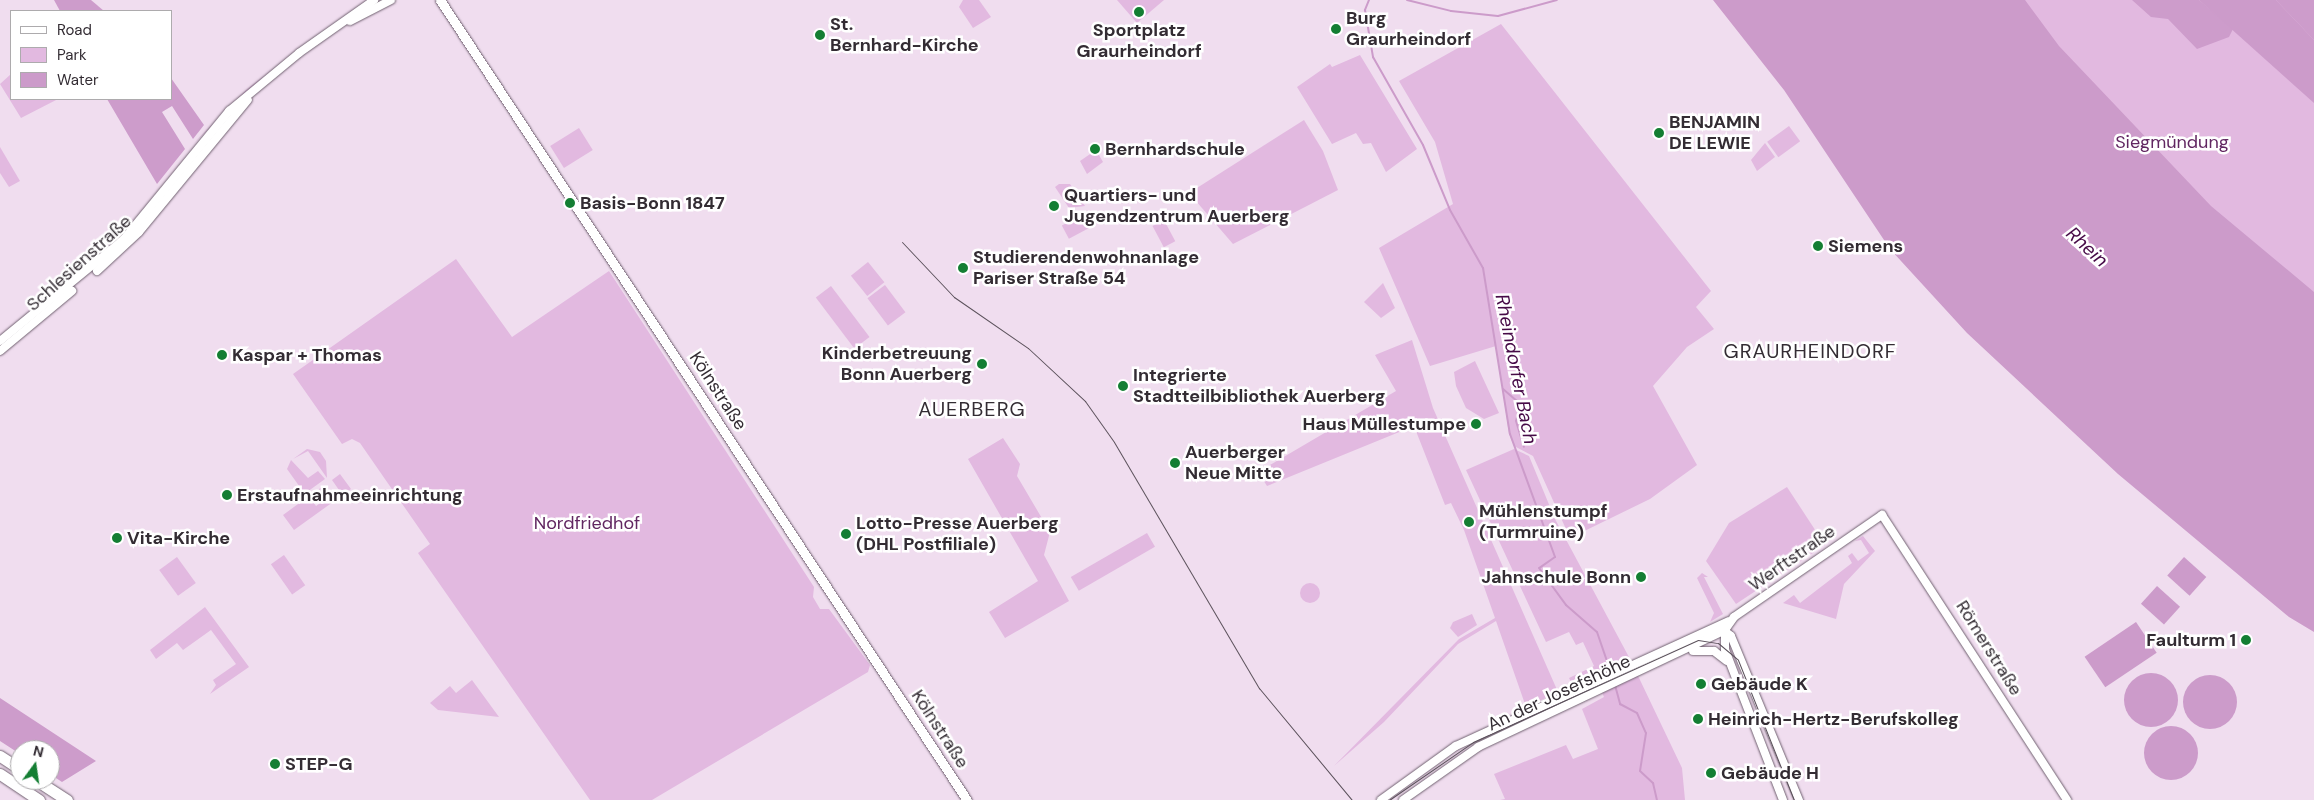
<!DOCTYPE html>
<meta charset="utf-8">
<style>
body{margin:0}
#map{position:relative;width:2314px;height:800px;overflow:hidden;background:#f0ddef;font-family:"DM Sans",sans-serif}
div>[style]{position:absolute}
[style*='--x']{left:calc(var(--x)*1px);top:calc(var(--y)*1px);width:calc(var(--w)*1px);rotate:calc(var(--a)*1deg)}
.green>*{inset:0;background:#e2b9e0;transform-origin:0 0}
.round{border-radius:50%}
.forest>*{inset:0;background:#cd9ccb}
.water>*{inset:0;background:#cc9bca;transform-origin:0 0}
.stream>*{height:2px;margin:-1px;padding:0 1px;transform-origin:1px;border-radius:1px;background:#cc9bca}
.roads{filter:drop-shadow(0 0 1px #706170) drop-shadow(0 0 1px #706170)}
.tertiary>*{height:8px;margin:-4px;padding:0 4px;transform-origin:4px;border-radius:4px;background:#fff}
.secondary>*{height:9px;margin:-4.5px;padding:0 4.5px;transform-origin:4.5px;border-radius:4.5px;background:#fff}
.motorway>*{height:11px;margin:-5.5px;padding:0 5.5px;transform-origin:5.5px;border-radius:5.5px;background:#fff}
.tram>*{height:1px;margin:-0.5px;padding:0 0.5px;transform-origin:0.5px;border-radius:0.5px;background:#5b515b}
.dots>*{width:14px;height:14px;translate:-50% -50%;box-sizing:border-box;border:2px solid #fff;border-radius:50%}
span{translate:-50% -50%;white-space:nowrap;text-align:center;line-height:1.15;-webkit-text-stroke:5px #fff;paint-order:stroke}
.poi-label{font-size:18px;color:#332c33;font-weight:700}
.left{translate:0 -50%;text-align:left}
.right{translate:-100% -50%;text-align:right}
.park-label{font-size:18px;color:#612661}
.street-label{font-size:18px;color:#332c33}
.water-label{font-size:19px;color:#460a47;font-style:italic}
.quarter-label{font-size:20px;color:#332c33;letter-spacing:1px}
.legend{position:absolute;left:10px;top:10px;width:162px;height:90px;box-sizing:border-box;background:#fff;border:1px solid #adabad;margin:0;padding:6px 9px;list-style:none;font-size:15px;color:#332c33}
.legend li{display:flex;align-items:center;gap:10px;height:25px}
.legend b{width:25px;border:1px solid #adabad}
.north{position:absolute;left:10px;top:740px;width:50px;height:50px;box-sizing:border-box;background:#fff;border:1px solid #adabad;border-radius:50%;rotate:14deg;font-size:14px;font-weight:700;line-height:20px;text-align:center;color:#332c33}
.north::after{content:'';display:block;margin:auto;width:18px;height:22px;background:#147e33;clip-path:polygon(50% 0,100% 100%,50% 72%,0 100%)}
</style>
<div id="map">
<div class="green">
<i style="clip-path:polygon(963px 0,979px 0,991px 17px,973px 28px,959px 7px)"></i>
<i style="clip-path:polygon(1117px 0,1164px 0,1137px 23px)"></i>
<i style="clip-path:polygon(1882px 0,2314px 0,2314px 465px)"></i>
<i style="clip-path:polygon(1501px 24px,1711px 291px,1696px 307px,1714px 329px,1687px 347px,1653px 386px,1697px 465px,1650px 499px,1570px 538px,1533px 456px,1514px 446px,1509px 434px,1496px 346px,1430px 366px,1379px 248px,1453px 204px,1435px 142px,1399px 81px)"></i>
<i style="clip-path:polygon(328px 25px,264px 76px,194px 143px,246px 90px)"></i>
<i style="clip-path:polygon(1360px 55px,1417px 149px,1386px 172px,1371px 143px,1363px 144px,1356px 133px,1332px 144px,1297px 87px,1330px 64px,1332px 67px)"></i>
<i style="clip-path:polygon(11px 74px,11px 99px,58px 99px,21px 118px,0 84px)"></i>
<i style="clip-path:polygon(1304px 120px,1323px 151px,1338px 190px,1233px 244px,1189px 193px)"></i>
<i style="left:1789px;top:126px;width:19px;height:27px;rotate:54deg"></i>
<i style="left:579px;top:128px;width:26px;height:34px;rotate:58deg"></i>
<i style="clip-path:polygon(1765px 143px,1775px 157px,1757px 171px,1751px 160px)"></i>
<i style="clip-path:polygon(0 147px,20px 181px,9px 187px,0 173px)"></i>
<i style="clip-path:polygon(1096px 150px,1103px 162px,1087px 174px,1080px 161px)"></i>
<i style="clip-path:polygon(1059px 184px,1070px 184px,1085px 206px,1069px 208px,1055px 187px)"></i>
<i style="left:1091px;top:210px;width:15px;height:33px;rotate:62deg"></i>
<i style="left:1164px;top:220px;width:24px;height:13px;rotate:62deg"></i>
<i style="clip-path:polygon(456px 259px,512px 337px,609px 271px,814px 587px,813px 597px,820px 609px,829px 609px,870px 665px,868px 672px,652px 800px,590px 800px,418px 553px,430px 544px,360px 443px,352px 439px,342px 444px,293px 374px)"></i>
<i style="left:868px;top:262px;width:26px;height:22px;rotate:51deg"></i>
<i style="clip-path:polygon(1383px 283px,1395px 308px,1381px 318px,1364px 302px)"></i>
<i style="left:885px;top:285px;width:34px;height:22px;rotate:53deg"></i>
<i style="left:831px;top:286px;width:64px;height:19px;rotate:53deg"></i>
<i style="clip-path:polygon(1412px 340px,1433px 408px,1558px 692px,1526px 707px,1496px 621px,1458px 644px,1384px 722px,1334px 766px,1459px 639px,1495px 618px,1464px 530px,1451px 503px,1445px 505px,1414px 426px,1267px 486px,1258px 472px,1396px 391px,1375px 355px)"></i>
<i style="clip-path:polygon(1475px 361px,1499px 413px,1484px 419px,1466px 408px,1456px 386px,1454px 372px)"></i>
<i style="clip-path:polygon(1003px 438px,1020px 464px,1017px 476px,1050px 532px,1044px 555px,1069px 601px,1005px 638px,989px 612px,1038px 581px,968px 459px)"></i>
<i style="clip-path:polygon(307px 449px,320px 452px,326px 461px,327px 478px,308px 451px,293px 459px)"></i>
<i style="clip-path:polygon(1514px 449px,1529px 456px,1555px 519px,1630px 659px,1682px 768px,1685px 800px,1500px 800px,1505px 799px,1494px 774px,1566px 745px,1573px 759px,1598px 749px,1582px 709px,1604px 697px,1595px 677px,1573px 686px,1569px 678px,1594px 666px,1583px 642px,1576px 645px,1569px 632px,1546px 642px,1466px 470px)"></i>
<i style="clip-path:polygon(291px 460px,308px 478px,318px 471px,325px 479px,307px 492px,302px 490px,287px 469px)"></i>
<i style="clip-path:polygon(340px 474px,351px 489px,294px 530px,283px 515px,309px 496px,316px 506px,326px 499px,319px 489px,322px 487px,330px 496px,339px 490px,332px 480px)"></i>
<i style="clip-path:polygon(1787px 487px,1825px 545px,1736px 604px,1706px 561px,1729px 523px)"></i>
<i style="left:1147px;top:533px;width:16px;height:88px;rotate:60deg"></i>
<i style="clip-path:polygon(1863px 536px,1875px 551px,1844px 584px,1836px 619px,1783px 603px,1794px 595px,1800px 603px,1852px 563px,1848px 556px,1852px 553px,1858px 561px,1869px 553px,1861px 540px,1855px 541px)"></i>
<i style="left:284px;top:555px;width:37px;height:16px;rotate:55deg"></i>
<i style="left:177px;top:557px;width:32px;height:22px;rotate:54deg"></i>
<i style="clip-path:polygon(1702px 573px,1708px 577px,1704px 577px,1723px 614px,1710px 622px,1714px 613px,1697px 578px)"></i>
<i class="round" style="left:1300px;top:583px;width:20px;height:20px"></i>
<i style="clip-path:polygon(205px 607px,249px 667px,210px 694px,216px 685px,213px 680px,236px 664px,211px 630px,183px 650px,177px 643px,156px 659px,150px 650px)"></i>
<i style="clip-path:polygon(1472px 614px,1477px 625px,1458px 637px,1450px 628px,1453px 622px)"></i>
<i style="clip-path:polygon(472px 680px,499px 717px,438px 710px,430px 703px,450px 686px,456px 693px)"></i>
</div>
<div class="forest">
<i style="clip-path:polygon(54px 0,91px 0,104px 11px,60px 11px)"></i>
<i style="clip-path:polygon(2132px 0,2199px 0,2233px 29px,2229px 37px,2197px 49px,2168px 19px,2151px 17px)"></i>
<i style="clip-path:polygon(2276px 0,2314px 0,2314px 40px)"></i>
<i style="clip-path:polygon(171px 78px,204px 125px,193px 139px,172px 106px,162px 112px,185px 149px,157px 184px,107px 99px,171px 99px)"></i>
<i style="clip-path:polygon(0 698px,96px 761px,62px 782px,50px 774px,50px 750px,20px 750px,20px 754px,0 741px)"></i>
</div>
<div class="water">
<i style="clip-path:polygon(1713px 0,2025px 0,2059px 46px,2211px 206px,2314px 292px,2314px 632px,2289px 617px,2118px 474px,1967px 333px,1890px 249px,1784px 90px)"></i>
<i style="clip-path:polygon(2199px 0,2276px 0,2314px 40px,2314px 103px)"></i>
<i style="left:2184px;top:557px;width:30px;height:25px;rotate:42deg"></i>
<i style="left:2157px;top:586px;width:31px;height:24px;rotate:42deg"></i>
<i style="left:2136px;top:622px;width:37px;height:62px;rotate:56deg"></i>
<i class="round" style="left:2124px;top:673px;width:54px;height:54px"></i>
<i class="round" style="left:2183px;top:675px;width:54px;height:54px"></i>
<i class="round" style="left:2144px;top:726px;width:54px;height:54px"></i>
</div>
<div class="stream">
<i style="--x:1369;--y:0;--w:11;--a:112"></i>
<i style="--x:1365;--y:10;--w:48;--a:80.3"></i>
<i style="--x:1373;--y:57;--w:101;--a:60.4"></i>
<i style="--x:1423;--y:145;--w:70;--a:67.4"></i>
<i style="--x:1450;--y:210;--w:67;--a:60.4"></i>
<i style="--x:1483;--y:268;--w:168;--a:80.8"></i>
<i style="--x:1510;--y:434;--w:131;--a:69.9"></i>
<i style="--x:1555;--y:557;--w:19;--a:145"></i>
<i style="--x:1539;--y:568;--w:46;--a:53.9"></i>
<i style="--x:1566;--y:605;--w:41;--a:41.1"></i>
<i style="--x:1597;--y:632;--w:43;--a:71.1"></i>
<i style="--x:1407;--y:0;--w:45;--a:14"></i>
<i style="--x:1451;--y:11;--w:47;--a:6.1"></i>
<i style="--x:1498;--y:16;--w:61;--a:-15.2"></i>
<i style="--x:1503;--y:389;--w:23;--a:41"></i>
<i style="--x:1520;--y:404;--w:17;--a:103"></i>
<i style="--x:1516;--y:421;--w:27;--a:73"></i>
<i style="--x:1615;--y:685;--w:20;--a:75"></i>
<i style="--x:1620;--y:704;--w:19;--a:28"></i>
<i style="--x:1637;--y:713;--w:22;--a:66"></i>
<i style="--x:1646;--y:733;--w:38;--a:99"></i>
<i style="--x:1640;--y:771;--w:18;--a:43"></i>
<i style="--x:1653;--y:783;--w:17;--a:77"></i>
</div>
<div class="roads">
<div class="tertiary">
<i style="--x:350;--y:21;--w:46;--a:-27.1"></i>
<i style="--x:97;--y:271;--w:57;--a:-42.9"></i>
<i style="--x:139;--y:232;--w:171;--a:-50.5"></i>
<i style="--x:0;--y:341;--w:161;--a:-39.4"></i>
<i style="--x:124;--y:239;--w:166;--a:-50.6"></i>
<i style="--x:229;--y:111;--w:91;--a:-39.6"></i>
<i style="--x:299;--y:53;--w:92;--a:-35.2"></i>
<i style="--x:0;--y:351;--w:94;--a:-39.8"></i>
<i style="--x:1722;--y:629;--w:11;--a:38"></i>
<i style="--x:1731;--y:636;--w:178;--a:67.5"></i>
<i style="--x:1693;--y:651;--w:21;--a:0"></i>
<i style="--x:1714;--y:651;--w:16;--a:38"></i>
<i style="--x:1381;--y:800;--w:92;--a:-35.8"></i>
<i style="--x:1456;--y:746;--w:300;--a:-24.6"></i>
<i style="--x:1403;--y:800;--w:92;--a:-35.2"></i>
<i style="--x:1478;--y:747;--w:273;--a:-25.3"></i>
<i style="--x:1783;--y:800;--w:161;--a:-111.1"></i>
<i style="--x:1725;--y:650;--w:20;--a:-90"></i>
<i style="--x:1725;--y:630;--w:16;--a:-55"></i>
<i style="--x:1734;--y:617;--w:180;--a:-34.6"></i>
<i style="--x:1882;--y:515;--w:340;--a:57"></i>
</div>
<div class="secondary">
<i style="--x:440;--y:0;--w:958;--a:56.63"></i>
</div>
<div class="motorway">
<i style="--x:0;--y:756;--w:24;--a:33"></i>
<i style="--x:0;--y:774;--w:47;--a:33.7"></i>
<i style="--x:36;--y:780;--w:37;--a:33"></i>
</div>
</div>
<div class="tram">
<i style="--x:902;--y:242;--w:76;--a:46.6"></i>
<i style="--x:954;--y:297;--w:90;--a:34.6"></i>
<i style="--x:1028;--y:348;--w:78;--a:42.9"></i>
<i style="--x:1085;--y:401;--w:50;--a:54.7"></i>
<i style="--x:1114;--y:442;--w:286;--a:59.5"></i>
<i style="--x:1259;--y:688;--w:146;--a:50.3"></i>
<i style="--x:1389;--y:800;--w:102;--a:-34.6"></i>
<i style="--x:1473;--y:742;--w:247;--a:-24.4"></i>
<i style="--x:1698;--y:640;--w:20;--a:9"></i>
<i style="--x:1718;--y:643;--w:26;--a:40"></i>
<i style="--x:1738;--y:660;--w:151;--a:68.2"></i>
</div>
<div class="dots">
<i style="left:1139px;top:12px;background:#147e33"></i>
<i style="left:1336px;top:29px;background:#147e33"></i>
<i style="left:820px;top:35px;background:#147e33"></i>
<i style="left:1659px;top:133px;background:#147e33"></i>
<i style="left:1095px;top:149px;background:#147e33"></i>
<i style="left:570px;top:203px;background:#147e33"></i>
<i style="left:1054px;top:206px;background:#147e33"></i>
<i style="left:1818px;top:246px;background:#147e33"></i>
<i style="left:963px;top:268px;background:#147e33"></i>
<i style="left:222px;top:355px;background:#147e33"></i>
<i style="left:982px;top:364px;background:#147e33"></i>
<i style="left:1123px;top:386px;background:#147e33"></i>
<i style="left:1476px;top:424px;background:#147e33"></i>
<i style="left:1175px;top:463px;background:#147e33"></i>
<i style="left:227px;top:495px;background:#147e33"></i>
<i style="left:1469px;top:522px;background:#147e33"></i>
<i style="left:846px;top:534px;background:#147e33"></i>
<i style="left:117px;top:538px;background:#147e33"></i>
<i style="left:1641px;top:577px;background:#147e33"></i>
<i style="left:2246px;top:640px;background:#147e33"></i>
<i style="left:1701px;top:684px;background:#147e33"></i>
<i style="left:1698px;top:719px;background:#147e33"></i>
<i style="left:275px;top:764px;background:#147e33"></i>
<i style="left:1711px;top:773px;background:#147e33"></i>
</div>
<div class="poi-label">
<span class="left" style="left:1346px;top:29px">Burg<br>Graurheindorf</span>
<span class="left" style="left:830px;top:35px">St.<br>Bernhard-Kirche</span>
<span style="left:1139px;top:41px">Sportplatz<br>Graurheindorf</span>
<span class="left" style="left:1669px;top:133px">BENJAMIN<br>DE LEWIE</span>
<span class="left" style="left:1105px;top:149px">Bernhardschule</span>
<span class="left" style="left:1064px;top:206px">Quartiers- und<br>Jugendzentrum Auerberg</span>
<span class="left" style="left:580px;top:203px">Basis-Bonn 1847</span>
<span class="left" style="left:1828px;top:246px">Siemens</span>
<span class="left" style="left:973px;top:268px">Studierendenwohnanlage<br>Pariser Straße 54</span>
<span class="right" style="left:972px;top:364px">Kinderbetreuung<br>Bonn Auerberg</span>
<span class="left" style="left:232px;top:355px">Kaspar + Thomas</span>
<span class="left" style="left:1133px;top:386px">Integrierte<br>Stadtteilbibliothek Auerberg</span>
<span class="right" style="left:1466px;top:424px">Haus Müllestumpe</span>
<span class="left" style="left:1185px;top:463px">Auerberger<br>Neue Mitte</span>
<span class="left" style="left:237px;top:495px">Erstaufnahmeeinrichtung</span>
<span class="left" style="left:1479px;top:522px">Mühlenstumpf<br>(Turmruine)</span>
<span class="left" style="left:856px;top:534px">Lotto-Presse Auerberg<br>(DHL Postfiliale)</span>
<span class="left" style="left:127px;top:538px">Vita-Kirche</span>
<span class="right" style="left:1631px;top:577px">Jahnschule Bonn</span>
<span class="right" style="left:2236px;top:640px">Faulturm 1</span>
<span class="left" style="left:1711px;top:684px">Gebäude K</span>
<span class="left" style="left:1708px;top:719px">Heinrich-Hertz-Berufskolleg</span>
<span class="left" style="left:285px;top:764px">STEP-G</span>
<span class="left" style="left:1721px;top:773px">Gebäude H</span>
</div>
<div class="park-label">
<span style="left:2172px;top:142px">Siegmündung</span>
<span style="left:587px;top:523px">Nordfriedhof</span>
</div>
<div class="street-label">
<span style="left:79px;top:263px;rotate:-42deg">Schlesienstraße</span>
<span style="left:718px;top:391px;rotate:57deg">Kölnstraße</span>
<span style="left:1792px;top:558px;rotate:-35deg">Werftstraße</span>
<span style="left:1989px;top:648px;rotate:58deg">Römerstraße</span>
<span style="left:1559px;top:693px;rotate:-25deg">An der Josefshöhe</span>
<span style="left:940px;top:729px;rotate:57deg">Kölnstraße</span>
</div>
<div class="water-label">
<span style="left:2087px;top:247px;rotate:43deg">Rhein</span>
<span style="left:1516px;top:369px;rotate:79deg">Rheindorfer Bach</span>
</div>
<div class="quarter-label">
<span style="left:1810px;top:351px">GRAURHEINDORF</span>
<span style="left:972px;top:409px">AUERBERG</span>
</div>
<ul class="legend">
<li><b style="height:6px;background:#fff"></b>Road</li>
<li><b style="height:14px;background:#e2b9e0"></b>Park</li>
<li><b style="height:14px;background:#cc9bca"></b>Water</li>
</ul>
<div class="north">N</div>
</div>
